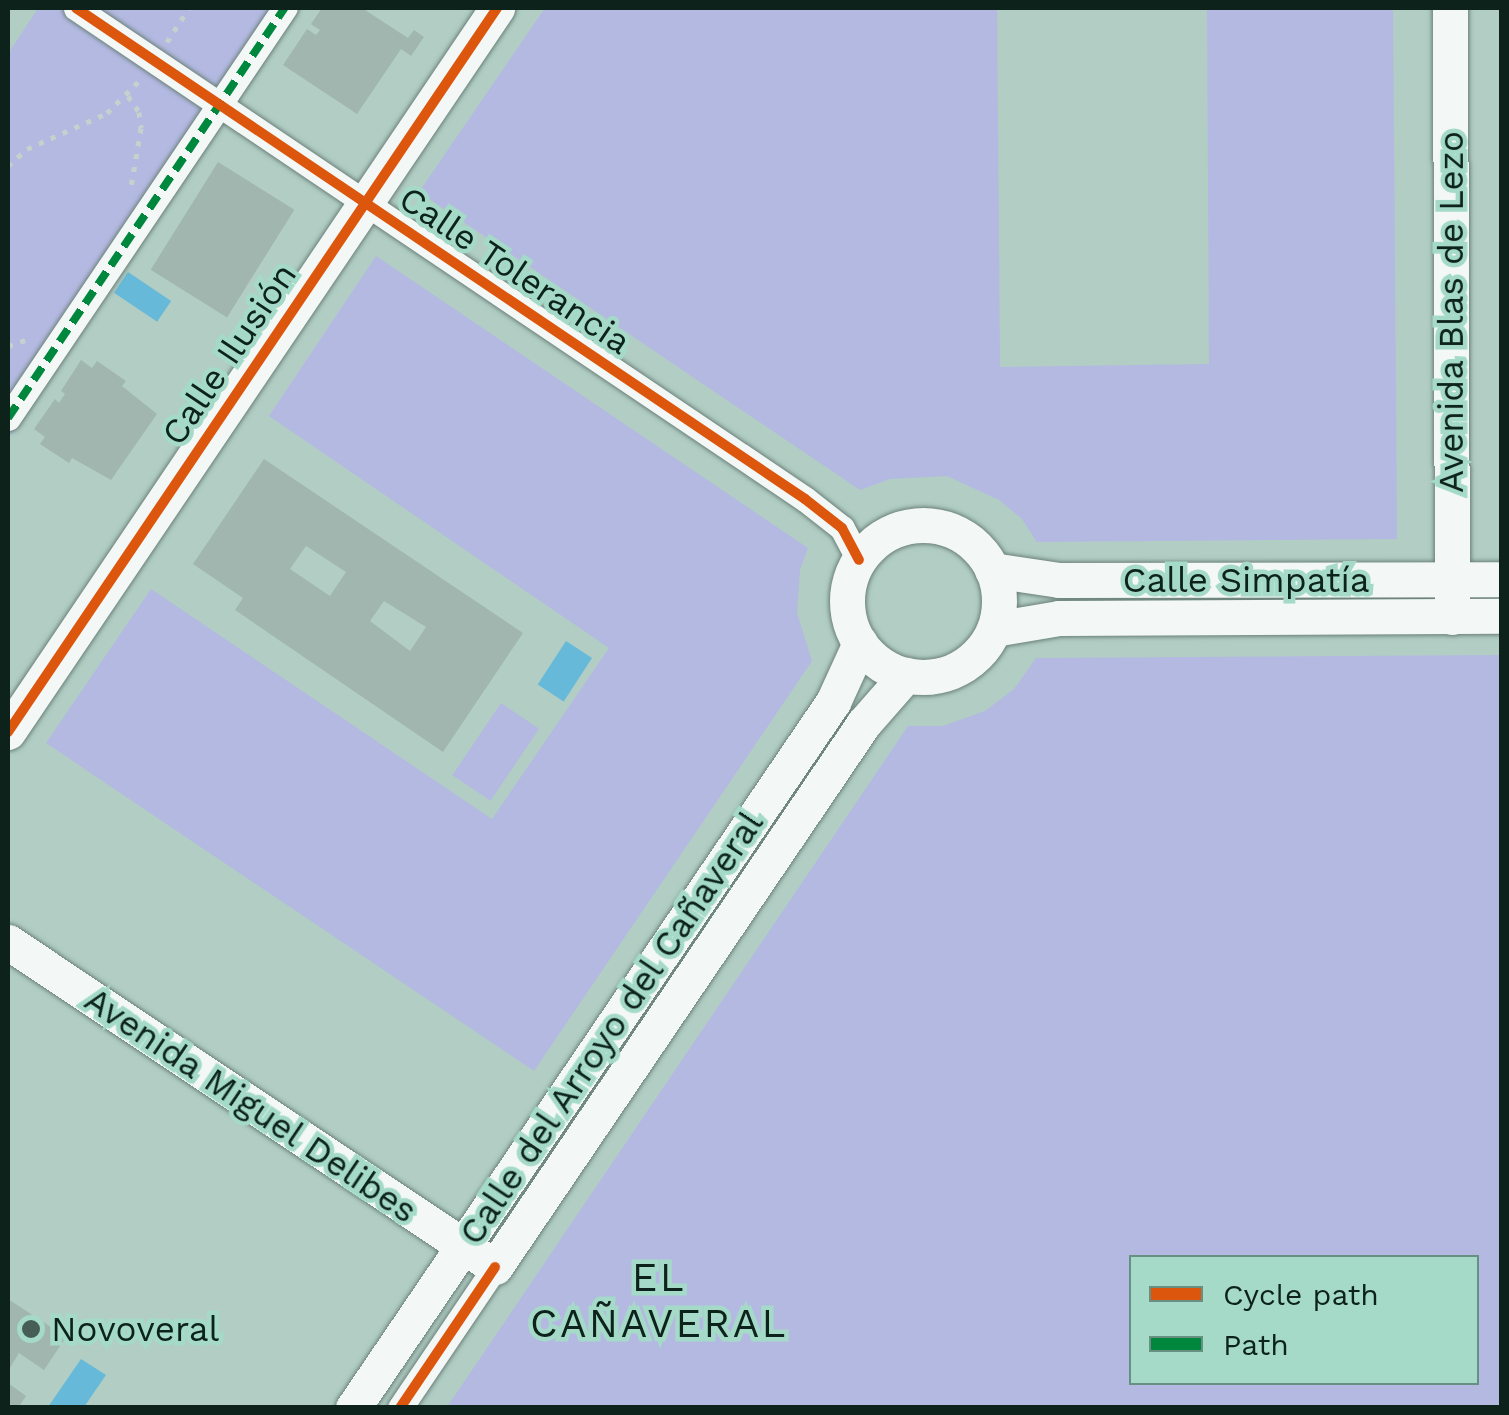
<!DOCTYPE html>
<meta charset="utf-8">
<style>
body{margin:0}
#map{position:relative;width:1509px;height:1415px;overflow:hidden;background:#b1cdc4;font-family:"Work Sans",sans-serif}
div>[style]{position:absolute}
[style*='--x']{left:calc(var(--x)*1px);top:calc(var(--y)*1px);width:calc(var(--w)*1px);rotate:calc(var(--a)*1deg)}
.green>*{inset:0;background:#b4b9e2;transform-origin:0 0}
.water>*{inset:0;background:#66b9d8;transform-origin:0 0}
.building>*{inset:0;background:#a0b6af;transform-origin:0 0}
.path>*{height:5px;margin-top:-2.5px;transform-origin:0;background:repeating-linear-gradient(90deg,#c6d0cc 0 5px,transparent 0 13px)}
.roads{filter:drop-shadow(0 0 2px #6b817a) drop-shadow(0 0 2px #6b817a)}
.street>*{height:25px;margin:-12.5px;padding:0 12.5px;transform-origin:12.5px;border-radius:12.5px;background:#f3f8f6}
.secondary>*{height:35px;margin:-17.5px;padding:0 17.5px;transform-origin:17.5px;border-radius:17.5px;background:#f3f8f6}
.secondary>.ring{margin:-17.5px;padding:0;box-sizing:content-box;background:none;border:35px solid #f3f8f6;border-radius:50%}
.quiet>*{height:8px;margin-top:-4px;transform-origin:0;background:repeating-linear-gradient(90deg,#00873e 0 15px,transparent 0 23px)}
.cycleway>*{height:10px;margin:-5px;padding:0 5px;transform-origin:5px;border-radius:5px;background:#dd560d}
.dots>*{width:28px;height:28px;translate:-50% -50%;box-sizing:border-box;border:5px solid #a4dac7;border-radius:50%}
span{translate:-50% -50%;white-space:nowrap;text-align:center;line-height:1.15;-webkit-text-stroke:9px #a4dac7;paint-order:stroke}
.street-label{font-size:35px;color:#0c221b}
.poi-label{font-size:35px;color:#0c221b}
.left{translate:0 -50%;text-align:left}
.quarter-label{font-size:40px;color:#0c221b;letter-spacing:2.5px}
.frame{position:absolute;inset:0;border:10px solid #0c221b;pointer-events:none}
.legend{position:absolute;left:1129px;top:1255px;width:350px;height:130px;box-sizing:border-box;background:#a4dac7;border:2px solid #679082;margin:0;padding:12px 18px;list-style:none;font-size:30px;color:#0c221b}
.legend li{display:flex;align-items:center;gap:20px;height:50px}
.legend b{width:50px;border:2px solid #679082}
</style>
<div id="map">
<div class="green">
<i style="clip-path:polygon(38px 8px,301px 8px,8px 439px,8px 54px)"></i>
<i style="clip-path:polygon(545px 8px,997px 8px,1000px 367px,1209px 364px,1207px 8px,1393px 8px,1397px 539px,1037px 542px,1022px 519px,999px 500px,947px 476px,890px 479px,860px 490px,419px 192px)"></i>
<i style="clip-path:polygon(376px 256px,808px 548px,800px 570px,797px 613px,812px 661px,534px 1071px,46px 743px,151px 589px,492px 819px,609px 648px,269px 416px)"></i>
<i style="clip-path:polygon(evenodd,1501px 655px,1501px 1407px,447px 1407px,908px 726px,943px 726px,985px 711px,1014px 689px,1036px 658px,1501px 655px,1132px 1258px,1476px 1258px,1476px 1382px,1132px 1382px,1132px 1258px)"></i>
<i style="left:501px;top:703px;width:46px;height:87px;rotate:34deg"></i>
</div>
<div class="water">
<i style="left:128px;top:272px;width:52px;height:25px;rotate:34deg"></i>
<i style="left:566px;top:641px;width:31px;height:52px;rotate:33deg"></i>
<i style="clip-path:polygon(81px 1359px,106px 1375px,84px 1407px,48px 1407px)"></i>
</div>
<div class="building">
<i style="clip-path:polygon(322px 8px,362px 8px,408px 38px,414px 30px,424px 37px,411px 56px,401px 49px,357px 114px,283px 65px,307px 29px,316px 35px,320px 30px,311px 24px)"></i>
<i style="left:218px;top:162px;width:90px;height:127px;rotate:32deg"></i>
<i style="clip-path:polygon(81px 360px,92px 368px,97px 361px,126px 381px,122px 386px,157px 414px,111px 480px,72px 458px,69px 463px,40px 444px,45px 437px,34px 429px,55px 399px,59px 403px,65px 394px,61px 391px)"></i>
<i style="clip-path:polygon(evenodd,264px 459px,523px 633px,443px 752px,235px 610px,243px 598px,193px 564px,264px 459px,306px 546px,346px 572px,330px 596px,290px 569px,306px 546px,264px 459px,384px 601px,426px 627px,410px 651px,370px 621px,384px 601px)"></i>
<i style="clip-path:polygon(8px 1299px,66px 1337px,44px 1370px,19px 1353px,8px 1371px)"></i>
<i style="clip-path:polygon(8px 1383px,26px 1396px,18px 1408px,8px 1408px)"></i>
</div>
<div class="path">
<i style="--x:167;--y:42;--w:40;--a:-57.1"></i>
<i style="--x:128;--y:96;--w:19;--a:55"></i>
<i style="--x:139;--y:112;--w:16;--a:83"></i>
<i style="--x:141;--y:128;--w:60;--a:99.6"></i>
<i style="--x:8;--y:166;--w:25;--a:-42"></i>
<i style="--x:27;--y:149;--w:88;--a:-24.2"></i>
<i style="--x:107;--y:113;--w:48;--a:-45"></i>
<i style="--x:8;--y:346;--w:21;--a:-19"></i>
</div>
<div class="roads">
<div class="street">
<i style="--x:76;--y:8;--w:879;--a:33.96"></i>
<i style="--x:805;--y:499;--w:47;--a:38.1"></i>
<i style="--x:842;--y:528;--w:36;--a:62"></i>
<i style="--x:8;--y:418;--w:495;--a:-56"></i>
<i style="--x:400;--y:1408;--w:170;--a:-56"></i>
</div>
<div class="secondary">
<i style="--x:1450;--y:8;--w:609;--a:89.81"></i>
<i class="ring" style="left:847px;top:525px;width:117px;height:117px"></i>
<i style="--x:992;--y:570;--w:68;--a:8.5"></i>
<i style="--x:1059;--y:580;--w:443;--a:-0.1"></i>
<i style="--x:994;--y:629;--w:66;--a:-9.6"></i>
<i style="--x:1059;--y:618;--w:443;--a:-0.3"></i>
<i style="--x:8;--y:732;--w:874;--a:-55.96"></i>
<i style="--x:8;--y:942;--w:585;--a:33.72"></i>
<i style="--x:495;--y:1267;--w:657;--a:-55.85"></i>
<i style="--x:864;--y:723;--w:64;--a:-48.8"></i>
<i style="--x:353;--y:1408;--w:854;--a:-55.79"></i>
<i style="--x:833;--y:702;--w:65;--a:-65.4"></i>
</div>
</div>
<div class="quiet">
<i style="--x:8;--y:418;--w:495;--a:-56"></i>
</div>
<div class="cycleway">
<i style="--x:76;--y:8;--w:879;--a:33.96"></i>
<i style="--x:805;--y:499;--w:47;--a:38.1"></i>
<i style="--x:842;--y:528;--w:36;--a:62"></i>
<i style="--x:8;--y:732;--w:874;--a:-55.96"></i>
<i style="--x:400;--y:1408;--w:170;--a:-56"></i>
</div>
<div class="dots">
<i style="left:31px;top:1329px;background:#465e56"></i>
</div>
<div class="street-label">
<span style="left:515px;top:270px;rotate:34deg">Calle Tolerancia</span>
<span style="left:1451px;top:312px;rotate:-90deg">Avenida Blas de Lezo</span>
<span style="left:229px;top:354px;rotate:-56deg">Calle Ilusión</span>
<span style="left:1246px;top:580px">Calle Simpatía</span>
<span style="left:611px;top:1028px;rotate:-56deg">Calle del Arroyo del Cañaveral</span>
<span style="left:251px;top:1105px;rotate:34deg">Avenida Miguel Delibes</span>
</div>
<div class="poi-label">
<span class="left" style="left:51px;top:1329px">Novoveral</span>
</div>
<div class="quarter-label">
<span style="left:659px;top:1301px">EL<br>CAÑAVERAL</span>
</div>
<div class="frame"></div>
<ul class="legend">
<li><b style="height:12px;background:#dd560d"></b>Cycle path</li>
<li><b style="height:12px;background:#00873e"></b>Path</li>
</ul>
</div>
